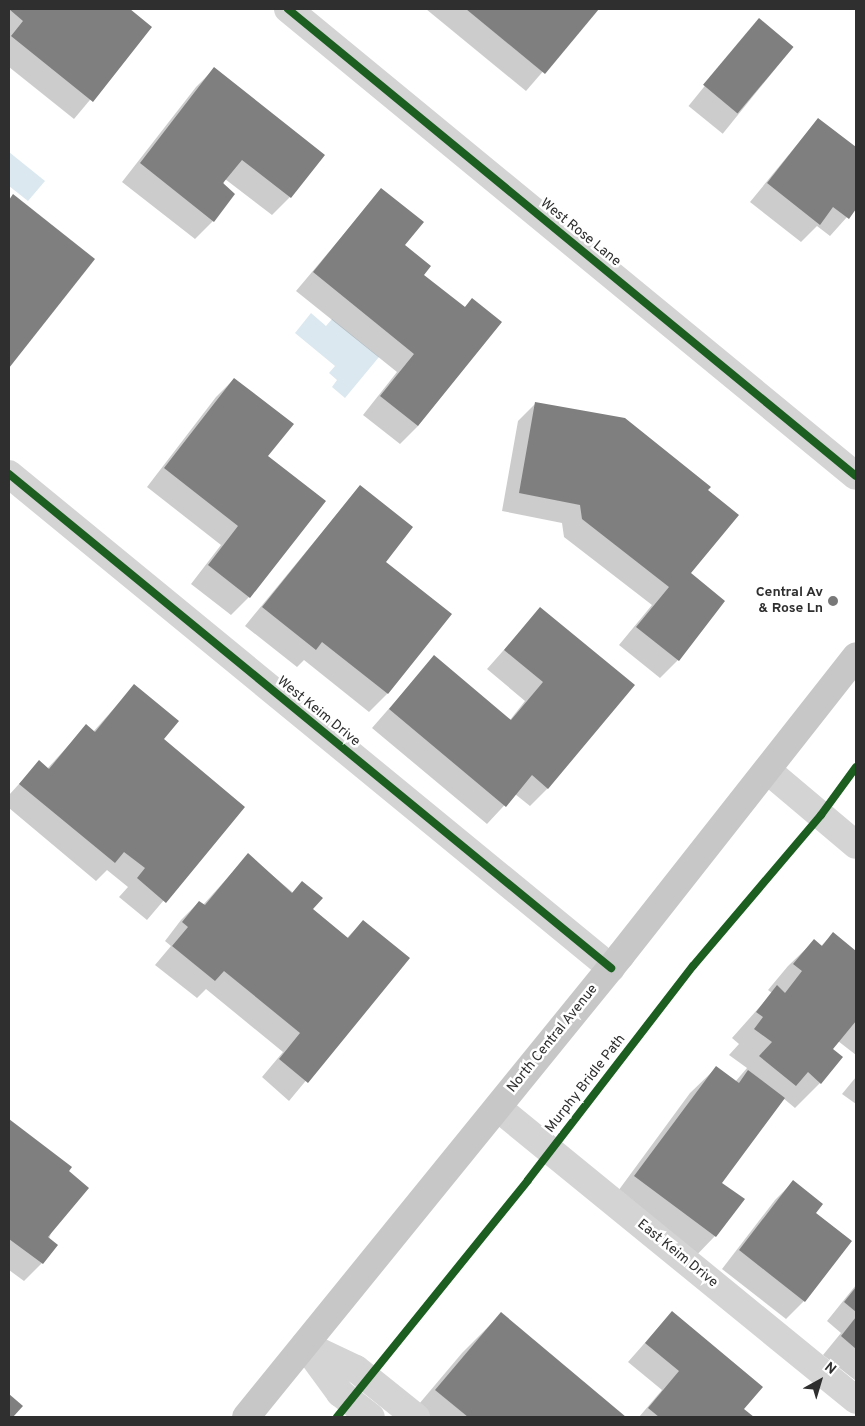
<!DOCTYPE html>
<style>
body{margin:0}
#map{position:relative;width:865px;height:1426px;overflow:hidden;background:#fff;font-family:Overpass,sans-serif}
div>[style]{position:absolute}
[style*='--x']{left:calc(var(--x)*1px);top:calc(var(--y)*1px);width:calc(var(--w)*1px);rotate:calc(var(--a)*1deg)}
.water>*{inset:0;background:#dbe8ef}
.shadow>*{inset:0;background:#0003;transform-origin:0 0}
.building>*{inset:0;background:#7f7f7f;transform-origin:0 0}
.path>*{height:3px;margin-top:-1.5px;transform-origin:0;background:repeating-linear-gradient(90deg,#d3d3d3 0 2.5px,transparent 0 5px)}
.minor>*{height:28px;margin:-14px;padding:0 14px;transform-origin:14px;border-radius:14px;background:#d4d4d4}
.major>*{height:28px;margin:-14px;padding:0 14px;transform-origin:14px;border-radius:14px;background:#c7c7c7}
.cycleway>*{height:8px;margin:-4px;padding:0 4px;transform-origin:4px;border-radius:4px;background:#1b5e20}
.dots>*{width:14px;height:14px;translate:-50% -50%;box-sizing:border-box;border:2px solid #fff;border-radius:50%}
span{translate:-50% -50%;white-space:nowrap;text-align:center;line-height:1.15;-webkit-text-stroke:5px #fff;paint-order:stroke}
.street-label{font-size:14px;color:#2f2f2f}
.poi-label{font-size:14px;color:#2f2f2f;font-weight:700}
.right{translate:-100% -50%;text-align:right}
.frame{position:absolute;inset:0;border:10px solid #2f2f2f;pointer-events:none}
.north{position:absolute;left:795px;top:1356px;width:50px;height:50px;-webkit-text-stroke:4px #fff;paint-order:stroke;rotate:39deg;font-size:14px;font-weight:700;line-height:20px;text-align:center;color:#2f2f2f}
.north::after{content:'';display:block;margin:auto;width:18px;height:22px;background:#2f2f2f;clip-path:polygon(50% 0,100% 100%,50% 72%,0 100%)}
</style>
<div id="map">
<div class="water">
<i style="clip-path:polygon(9px 152px,45px 181px,28px 201px,9px 186px)"></i>
<i style="clip-path:polygon(311px 313px,326px 326px,332px 319px,379px 357px,345px 398px,332px 387px,337px 380px,329px 373px,335px 366px,295px 333px)"></i>
</div>
<div class="shadow">
<i style="clip-path:polygon(9px 9px,128px 9px,151px 27px,74px 119px,9px 67px)"></i>
<i style="clip-path:polygon(426px 9px,597px 9px,526px 91px)"></i>
<i style="left:759px;top:19px;width:44px;height:112px;rotate:39deg"></i>
<i style="clip-path:polygon(214px 69px,290px 197px,272px 215px,225px 179px,213px 221px,195px 239px,122px 182px,196px 87px)"></i>
<i style="clip-path:polygon(818px 119px,856px 149px,856px 207px,830px 236px,817px 226px,801px 242px,750px 202px)"></i>
<i style="clip-path:polygon(381px 190px,403px 245px,422px 275px,464px 308px,472px 300px,418px 426px,400px 444px,363px 415px,397px 372px,296px 291px)"></i>
<i style="clip-path:polygon(13px 196px,93px 259px,9px 366px,9px 201px)"></i>
<i style="clip-path:polygon(234px 379px,267px 456px,324px 501px,249px 597px,231px 615px,191px 584px,221px 545px,147px 487px,216px 397px)"></i>
<i style="clip-path:polygon(536px 403px,706px 490px,690px 573px,678px 660px,660px 678px,619px 645px,652px 605px,564px 537px,562px 523px,502px 511px,518px 421px)"></i>
<i style="clip-path:polygon(360px 486px,384px 562px,387px 694px,369px 712px,304px 660px,297px 667px,245px 626px)"></i>
<i style="clip-path:polygon(540px 609px,548px 788px,530px 806px,515px 794px,487px 824px,372px 728px,434px 657px,510px 720px,525px 701px,487px 669px)"></i>
<i style="clip-path:polygon(134px 686px,162px 740px,243px 807px,147px 920px,119px 897px,128px 887px,107px 870px,96px 881px,9px 808px,9px 795px,39px 762px,47px 769px,86px 726px,93px 732px)"></i>
<i style="clip-path:polygon(248px 855px,347px 938px,363px 921px,408px 958px,289px 1101px,262px 1077px,283px 1052px,206px 989px,197px 998px,155px 965px,171px 946px,165px 941px,181px 920px,199px 902px,203px 905px)"></i>
<i style="clip-path:polygon(833px 934px,856px 953px,856px 1055px,838px 1041px,831px 1049px,820px 1083px,795px 1108px,783px 1098px,720px 1183px,715px 1236px,690px 1262px,610px 1202px,690px 1093px,716px 1068px,735px 1082px,747px 1068px,729px 1055px,739px 1044px,732px 1038px,772px 993px,768px 990px,788px 966px,814px 941px,821px 946px)"></i>
<i style="clip-path:polygon(856px 1077px,856px 1104px,842px 1094px)"></i>
<i style="clip-path:polygon(9px 1120px,70px 1168px,42px 1263px,24px 1281px,9px 1270px)"></i>
<i style="clip-path:polygon(793px 1182px,814px 1213px,804px 1301px,786px 1319px,722px 1269px,775px 1200px)"></i>
<i style="clip-path:polygon(856px 1285px,856px 1381px,823px 1355px,841px 1333px,827px 1321px)"></i>
<i style="clip-path:polygon(672px 1312px,743px 1410px,752px 1417px,639px 1417px,662px 1390px,628px 1362px)"></i>
<i style="clip-path:polygon(501px 1314px,624px 1417px,408px 1417px,462px 1353px)"></i>
</div>
<div class="building">
<i style="clip-path:polygon(9px 9px,130px 9px,152px 27px,93px 102px,11px 36px,23px 21px)"></i>
<i style="clip-path:polygon(466px 9px,599px 9px,545px 74px)"></i>
<i style="left:759px;top:18px;width:45px;height:87px;rotate:40deg"></i>
<i style="clip-path:polygon(214px 67px,325px 155px,291px 198px,242px 160px,223px 183px,235px 194px,214px 222px,140px 163px)"></i>
<i style="clip-path:polygon(818px 118px,856px 147px,856px 209px,849px 219px,833px 207px,820px 225px,767px 183px)"></i>
<i style="clip-path:polygon(381px 188px,424px 222px,405px 245px,431px 266px,424px 275px,465px 307px,472px 298px,502px 322px,418px 426px,380px 396px,414px 354px,313px 272px)"></i>
<i style="clip-path:polygon(13px 194px,95px 259px,9px 368px,9px 200px)"></i>
<i style="clip-path:polygon(234px 378px,294px 424px,268px 456px,326px 501px,250px 598px,208px 565px,238px 526px,164px 468px)"></i>
<i style="clip-path:polygon(535px 402px,625px 418px,711px 487px,708px 490px,739px 515px,691px 573px,725px 601px,679px 661px,636px 627px,669px 587px,582px 519px,580px 505px,519px 493px)"></i>
<i style="clip-path:polygon(360px 485px,413px 527px,386px 562px,452px 614px,388px 694px,322px 642px,316px 650px,262px 607px)"></i>
<i style="clip-path:polygon(540px 607px,635px 685px,548px 789px,532px 775px,506px 807px,389px 709px,434px 655px,511px 720px,543px 682px,504px 650px)"></i>
<i style="clip-path:polygon(134px 684px,179px 721px,164px 739px,245px 807px,166px 903px,137px 878px,145px 868px,124px 852px,115px 863px,19px 784px,39px 760px,49px 769px,86px 724px,95px 732px)"></i>
<i style="clip-path:polygon(248px 853px,292px 893px,302px 881px,323px 898px,313px 909px,348px 938px,363px 920px,410px 958px,308px 1083px,279px 1059px,300px 1033px,224px 971px,215px 981px,172px 946px,188px 927px,182px 922px,199px 901px,205px 905px)"></i>
<i style="clip-path:polygon(833px 932px,856px 951px,856px 1021px,833px 1049px,843px 1057px,821px 1084px,808px 1072px,796px 1086px,759px 1056px,772px 1042px,754px 1029px,763px 1017px,756px 1012px,777px 985px,785px 993px,802px 971px,793px 964px,814px 939px,822px 946px)"></i>
<i style="clip-path:polygon(716px 1066px,739px 1083px,748px 1070px,785px 1098px,722px 1183px,745px 1199px,716px 1237px,634px 1176px)"></i>
<i style="clip-path:polygon(9px 1119px,72px 1167px,69px 1171px,89px 1188px,48px 1237px,58px 1245px,43px 1264px,9px 1239px)"></i>
<i style="clip-path:polygon(793px 1180px,823px 1204px,816px 1213px,852px 1241px,805px 1302px,739px 1250px)"></i>
<i style="clip-path:polygon(856px 1287px,856px 1312px,844px 1302px)"></i>
<i style="clip-path:polygon(672px 1311px,763px 1387px,744px 1409px,754px 1417px,659px 1417px,648px 1408px,679px 1371px,645px 1343px)"></i>
<i style="clip-path:polygon(501px 1312px,626px 1417px,468px 1417px,435px 1390px)"></i>
<i style="clip-path:polygon(856px 1317px,856px 1349px,841px 1336px)"></i>
<i style="clip-path:polygon(9px 1394px,23px 1406px,13px 1417px,9px 1417px)"></i>
</div>
<div class="path">
<i style="--x:842;--y:787;--w:24;--a:-55"></i>
<i style="--x:570;--y:1123;--w:199;--a:-51.9"></i>
<i style="--x:693;--y:966;--w:164;--a:-50.2"></i>
<i style="--x:389;--y:1352;--w:223;--a:-51.2"></i>
</div>
<div class="minor">
<i style="--x:288;--y:9;--w:735;--a:39.43"></i>
<i style="--x:9;--y:474;--w:779;--a:39.37"></i>
<i style="--x:767;--y:770;--w:116;--a:40.1"></i>
<i style="--x:498;--y:1108;--w:462;--a:39.2"></i>
<i style="--x:305;--y:1345;--w:56;--a:25.2"></i>
<i style="--x:356;--y:1369;--w:77;--a:38.7"></i>
<i style="--x:307;--y:1348;--w:56;--a:53.7"></i>
<i style="--x:340;--y:1393;--w:39;--a:38"></i>
</div>
<div class="major">
<i style="--x:246;--y:1417;--w:595;--a:-50.93"></i>
<i style="--x:621;--y:955;--w:380;--a:-51.8"></i>
</div>
<div class="cycleway">
<i style="--x:288;--y:9;--w:735;--a:39.43"></i>
<i style="--x:9;--y:474;--w:779;--a:39.37"></i>
<i style="--x:337;--y:1417;--w:304;--a:-51.1"></i>
<i style="--x:528;--y:1180;--w:270;--a:-52.4"></i>
<i style="--x:693;--y:966;--w:198;--a:-49.7"></i>
<i style="--x:821;--y:815;--w:59;--a:-53.9"></i>
</div>
<div class="dots">
<i style="left:833px;top:601px;background:#787878"></i>
</div>
<div class="street-label">
<span style="left:580px;top:233px;rotate:39deg">West Rose Lane</span>
<span style="left:318px;top:712px;rotate:39deg">West Keim Drive</span>
<span style="left:553px;top:1039px;rotate:-51deg">North Central Avenue</span>
<span style="left:586px;top:1084px;rotate:-52deg">Murphy Bridle Path</span>
<span style="left:677px;top:1254px;rotate:39deg">East Keim Drive</span>
</div>
<div class="poi-label">
<span class="right" style="left:823px;top:601px">Central Av<br>&amp; Rose Ln</span>
</div>
<div class="frame"></div>
<div class="north">N</div>
</div>
